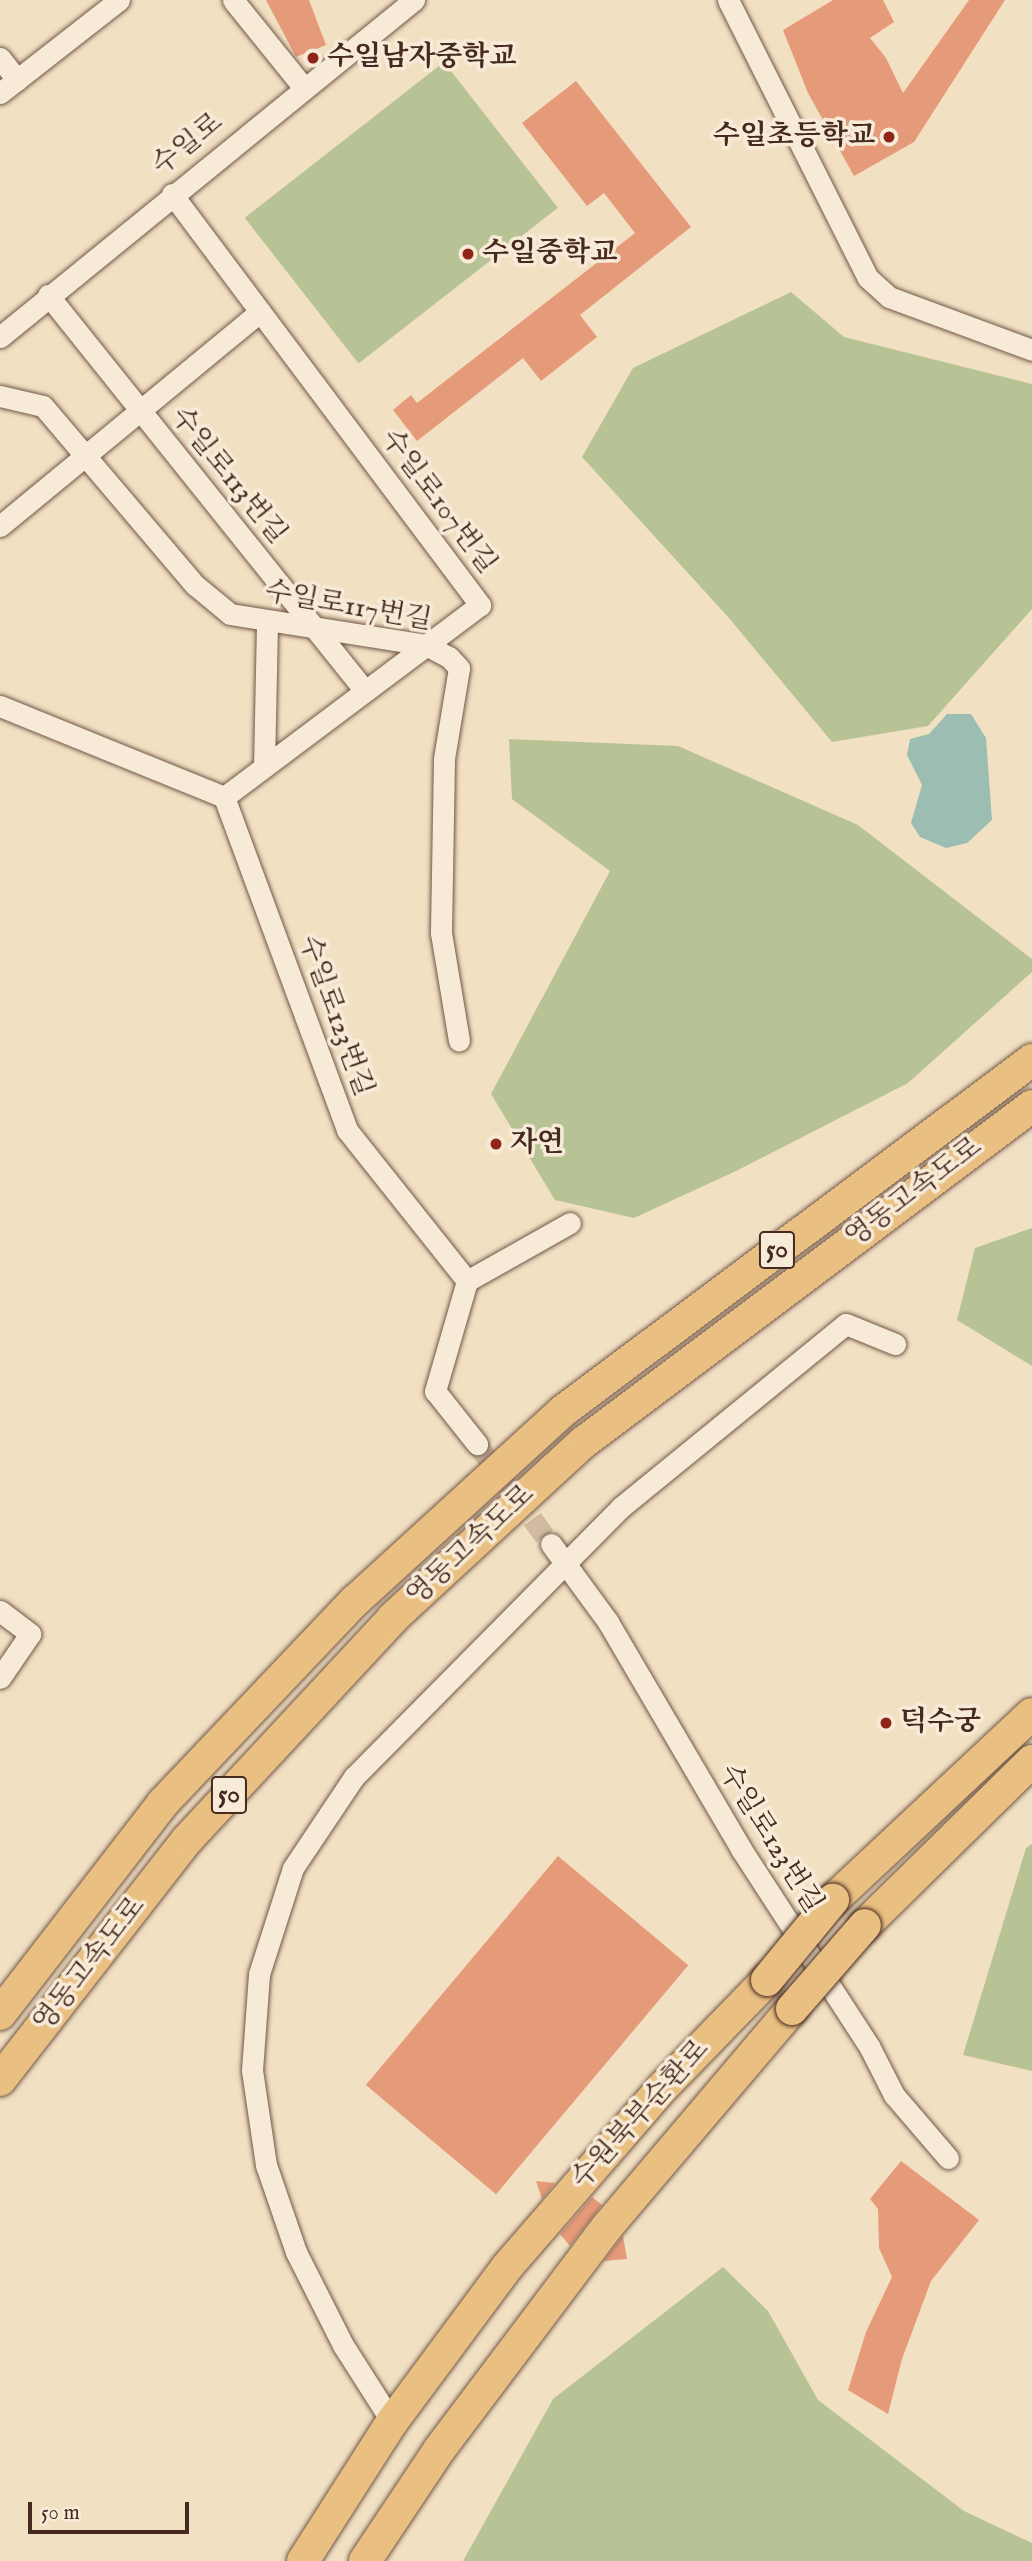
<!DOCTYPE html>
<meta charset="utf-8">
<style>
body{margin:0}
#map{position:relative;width:1032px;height:2561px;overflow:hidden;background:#f2e0c3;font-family:"IM FELL English","Noto Serif KR",serif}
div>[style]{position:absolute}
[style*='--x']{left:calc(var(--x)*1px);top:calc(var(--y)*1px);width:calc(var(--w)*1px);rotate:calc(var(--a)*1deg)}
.green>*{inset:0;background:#b8c395;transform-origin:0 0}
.water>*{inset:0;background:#9bbdb2}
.building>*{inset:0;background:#e59a7a;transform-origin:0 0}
.minor-tunnel>*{height:21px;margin-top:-10.5px;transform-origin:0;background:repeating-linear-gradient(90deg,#d0bba2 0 21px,transparent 0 31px)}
.roads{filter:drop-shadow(0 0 2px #715748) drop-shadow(0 0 2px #715748)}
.minor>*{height:21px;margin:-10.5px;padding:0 10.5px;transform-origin:10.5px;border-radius:10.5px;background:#f7ebd8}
.highway>*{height:32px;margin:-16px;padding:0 16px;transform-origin:16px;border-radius:16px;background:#e9c082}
.bridges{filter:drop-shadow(0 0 2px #46291f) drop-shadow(0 0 2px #46291f)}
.highway-bridge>*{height:32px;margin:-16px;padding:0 16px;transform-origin:16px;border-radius:16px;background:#e9c082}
.dots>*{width:19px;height:19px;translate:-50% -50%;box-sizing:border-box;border:4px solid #f7ebd8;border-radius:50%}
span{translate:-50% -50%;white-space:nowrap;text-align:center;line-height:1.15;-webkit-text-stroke:7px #f7ebd8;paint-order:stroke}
.shield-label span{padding:2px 5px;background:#f7ebd8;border:2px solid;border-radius:5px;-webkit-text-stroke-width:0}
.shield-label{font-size:26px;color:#46291f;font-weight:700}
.poi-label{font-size:28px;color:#46291f;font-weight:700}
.left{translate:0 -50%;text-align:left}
.right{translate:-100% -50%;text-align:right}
.street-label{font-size:28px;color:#46291f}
.scale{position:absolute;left:28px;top:2502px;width:161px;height:32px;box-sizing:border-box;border:4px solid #46291f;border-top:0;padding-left:9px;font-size:21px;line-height:24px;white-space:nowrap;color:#46291f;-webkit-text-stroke:5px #f7ebd8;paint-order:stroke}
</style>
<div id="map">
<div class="green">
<i style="left:444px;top:62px;width:185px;height:253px;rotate:52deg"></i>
<i style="clip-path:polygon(791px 292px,844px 337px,1032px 384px,1032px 609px,928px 726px,832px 742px,729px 618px,582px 457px,633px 368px)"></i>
<i style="clip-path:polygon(509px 739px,678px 746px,858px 825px,1032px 959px,1032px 972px,908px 1083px,736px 1171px,634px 1218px,555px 1200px,491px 1094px,610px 871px,512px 799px)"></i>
<i style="clip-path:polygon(1032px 1228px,1032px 1366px,957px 1320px,975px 1248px)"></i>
<i style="clip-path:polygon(1032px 1844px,1032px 2071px,963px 2055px,1026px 1848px)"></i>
<i style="clip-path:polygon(723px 2267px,768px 2311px,818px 2400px,964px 2511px,1032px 2543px,1032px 2561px,463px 2561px,553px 2399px)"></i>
</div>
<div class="water">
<i style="clip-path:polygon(947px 714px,971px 714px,986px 738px,992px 820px,967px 843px,946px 848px,920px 837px,911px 823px,922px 785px,907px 755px,910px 739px,929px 734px)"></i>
</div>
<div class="building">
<i style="clip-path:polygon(266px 0,309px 0,326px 45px,296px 57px)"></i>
<i style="clip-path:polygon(833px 0,883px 0,894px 22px,870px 38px,886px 58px,903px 93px,969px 0,1005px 0,914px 142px,854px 176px,808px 93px,783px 30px)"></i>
<i style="clip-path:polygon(576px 81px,691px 227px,580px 315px,597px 337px,541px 381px,523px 358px,417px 441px,393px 410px,411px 395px,417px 403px,635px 233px,604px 193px,587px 206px,522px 123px)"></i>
<i style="left:558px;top:1856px;width:170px;height:299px;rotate:40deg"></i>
<i style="clip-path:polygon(901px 2161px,979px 2220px,931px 2281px,902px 2359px,888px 2414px,848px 2390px,866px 2332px,892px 2277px,879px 2248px,878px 2209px,870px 2199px)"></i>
<i style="clip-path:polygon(536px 2181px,555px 2183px,542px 2199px)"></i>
<i style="clip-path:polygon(592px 2197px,602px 2205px,570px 2246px,560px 2234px)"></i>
<i style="clip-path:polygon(623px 2236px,627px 2259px,604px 2261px,621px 2238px)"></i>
</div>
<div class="minor-tunnel">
<i style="--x:477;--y:1444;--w:124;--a:53.5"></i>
</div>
<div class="roads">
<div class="minor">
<i style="--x:233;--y:0;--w:113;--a:51.1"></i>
<i style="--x:728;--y:0;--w:311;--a:63.3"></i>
<i style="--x:868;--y:278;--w:28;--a:42"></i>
<i style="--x:889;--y:297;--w:153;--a:20.3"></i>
<i style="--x:0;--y:58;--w:28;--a:52"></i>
<i style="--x:0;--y:93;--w:151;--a:-38"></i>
<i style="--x:172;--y:194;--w:514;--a:53.15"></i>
<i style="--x:480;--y:605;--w:320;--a:143.1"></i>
<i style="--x:48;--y:295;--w:507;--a:51.32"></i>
<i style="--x:0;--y:337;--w:534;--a:-39.15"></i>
<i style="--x:0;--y:396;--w:44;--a:13.1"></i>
<i style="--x:43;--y:406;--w:235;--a:49.7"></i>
<i style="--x:195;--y:585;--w:45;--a:39.6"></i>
<i style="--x:230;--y:614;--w:198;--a:9"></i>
<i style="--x:426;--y:645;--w:26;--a:28"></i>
<i style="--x:449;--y:657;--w:15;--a:48"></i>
<i style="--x:459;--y:668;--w:92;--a:99.4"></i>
<i style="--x:444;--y:759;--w:174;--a:91"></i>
<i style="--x:441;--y:933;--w:109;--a:80.5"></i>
<i style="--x:0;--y:526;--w:337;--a:-39.5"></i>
<i style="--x:0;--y:706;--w:242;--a:22.1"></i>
<i style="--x:224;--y:797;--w:355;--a:69.7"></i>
<i style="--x:347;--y:1130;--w:193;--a:51.5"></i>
<i style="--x:467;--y:1281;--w:115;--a:106.2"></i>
<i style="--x:435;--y:1391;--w:68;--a:51.6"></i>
<i style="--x:264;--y:767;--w:144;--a:-88.8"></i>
<i style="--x:467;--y:1281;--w:118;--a:-29.4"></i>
<i style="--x:551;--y:1544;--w:97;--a:53.8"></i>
<i style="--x:608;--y:1622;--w:263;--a:59.6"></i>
<i style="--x:741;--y:1849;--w:237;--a:57"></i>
<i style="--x:870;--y:2048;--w:53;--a:62.9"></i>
<i style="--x:894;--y:2095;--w:83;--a:49.4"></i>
<i style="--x:0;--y:1611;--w:38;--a:37"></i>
<i style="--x:30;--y:1634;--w:53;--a:124.3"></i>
<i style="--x:392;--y:2422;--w:91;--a:-122.5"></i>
<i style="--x:343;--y:2345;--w:104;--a:-116.8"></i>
<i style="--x:296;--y:2252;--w:92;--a:-109"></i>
<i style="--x:266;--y:2165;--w:96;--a:-98.4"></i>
<i style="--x:252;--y:2070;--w:96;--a:-85.8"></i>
<i style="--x:259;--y:1974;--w:111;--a:-72.2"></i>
<i style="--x:293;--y:1868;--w:110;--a:-56.2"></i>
<i style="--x:354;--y:1777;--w:378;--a:-45.3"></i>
<i style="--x:620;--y:1508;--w:291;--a:-39.2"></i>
<i style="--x:846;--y:1324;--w:53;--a:22.2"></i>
</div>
<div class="highway">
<i style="--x:833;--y:1900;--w:272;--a:-43.1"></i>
<i style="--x:865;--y:1925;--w:234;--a:-44.5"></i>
<i style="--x:0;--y:2014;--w:267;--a:-52.3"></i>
<i style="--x:163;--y:1803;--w:279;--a:-46.5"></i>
<i style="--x:355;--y:1601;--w:282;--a:-42.4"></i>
<i style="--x:563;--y:1411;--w:586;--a:-36.81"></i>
<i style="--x:0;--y:2080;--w:304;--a:-52.1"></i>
<i style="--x:187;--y:1840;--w:303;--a:-47.1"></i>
<i style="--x:393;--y:1618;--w:260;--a:-42.7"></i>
<i style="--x:584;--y:1442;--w:560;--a:-36.87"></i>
<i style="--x:303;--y:2561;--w:165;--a:-57.4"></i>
<i style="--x:392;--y:2422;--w:193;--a:-53.4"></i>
<i style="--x:507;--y:2267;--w:238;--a:-49.1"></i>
<i style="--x:663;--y:2087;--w:149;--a:-45.8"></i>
<i style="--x:365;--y:2561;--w:133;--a:-56.3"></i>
<i style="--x:439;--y:2450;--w:279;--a:-53"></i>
<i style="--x:607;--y:2227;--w:286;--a:-49.7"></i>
</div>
</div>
<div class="bridges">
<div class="highway-bridge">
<i style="--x:767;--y:1980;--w:104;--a:-50.5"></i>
<i style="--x:792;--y:2009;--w:111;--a:-49"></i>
</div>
</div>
<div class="dots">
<i style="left:313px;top:58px;background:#8f2418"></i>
<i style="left:889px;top:137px;background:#8f2418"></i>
<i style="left:468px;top:254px;background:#8f2418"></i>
<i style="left:496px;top:1144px;background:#8f2418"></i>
<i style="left:886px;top:1723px;background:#8f2418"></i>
</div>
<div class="shield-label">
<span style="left:777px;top:1250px">50</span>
<span style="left:229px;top:1795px">50</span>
</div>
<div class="poi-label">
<span class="left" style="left:327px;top:58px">수일남자중학교</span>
<span class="right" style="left:875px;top:137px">수일초등학교</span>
<span class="left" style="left:482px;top:254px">수일중학교</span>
<span class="left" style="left:510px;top:1144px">자연</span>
<span class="left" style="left:900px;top:1723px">덕수궁</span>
</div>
<div class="street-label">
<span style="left:188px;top:145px;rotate:-39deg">수일로</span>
<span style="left:228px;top:476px;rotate:51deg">수일로113번길</span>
<span style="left:438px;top:502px;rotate:53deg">수일로107번길</span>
<span style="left:348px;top:607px;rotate:10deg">수일로117번길</span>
<span style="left:335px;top:1016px;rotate:70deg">수일로123번길</span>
<span style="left:914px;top:1193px;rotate:-37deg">영동고속도로</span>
<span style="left:471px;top:1546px;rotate:-43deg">영동고속도로</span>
<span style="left:770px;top:1839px;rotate:58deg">수일로123번길</span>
<span style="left:90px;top:1965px;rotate:-52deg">영동고속도로</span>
<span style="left:641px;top:2115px;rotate:-48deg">수원북부순환로</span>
</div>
<div class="scale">50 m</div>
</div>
